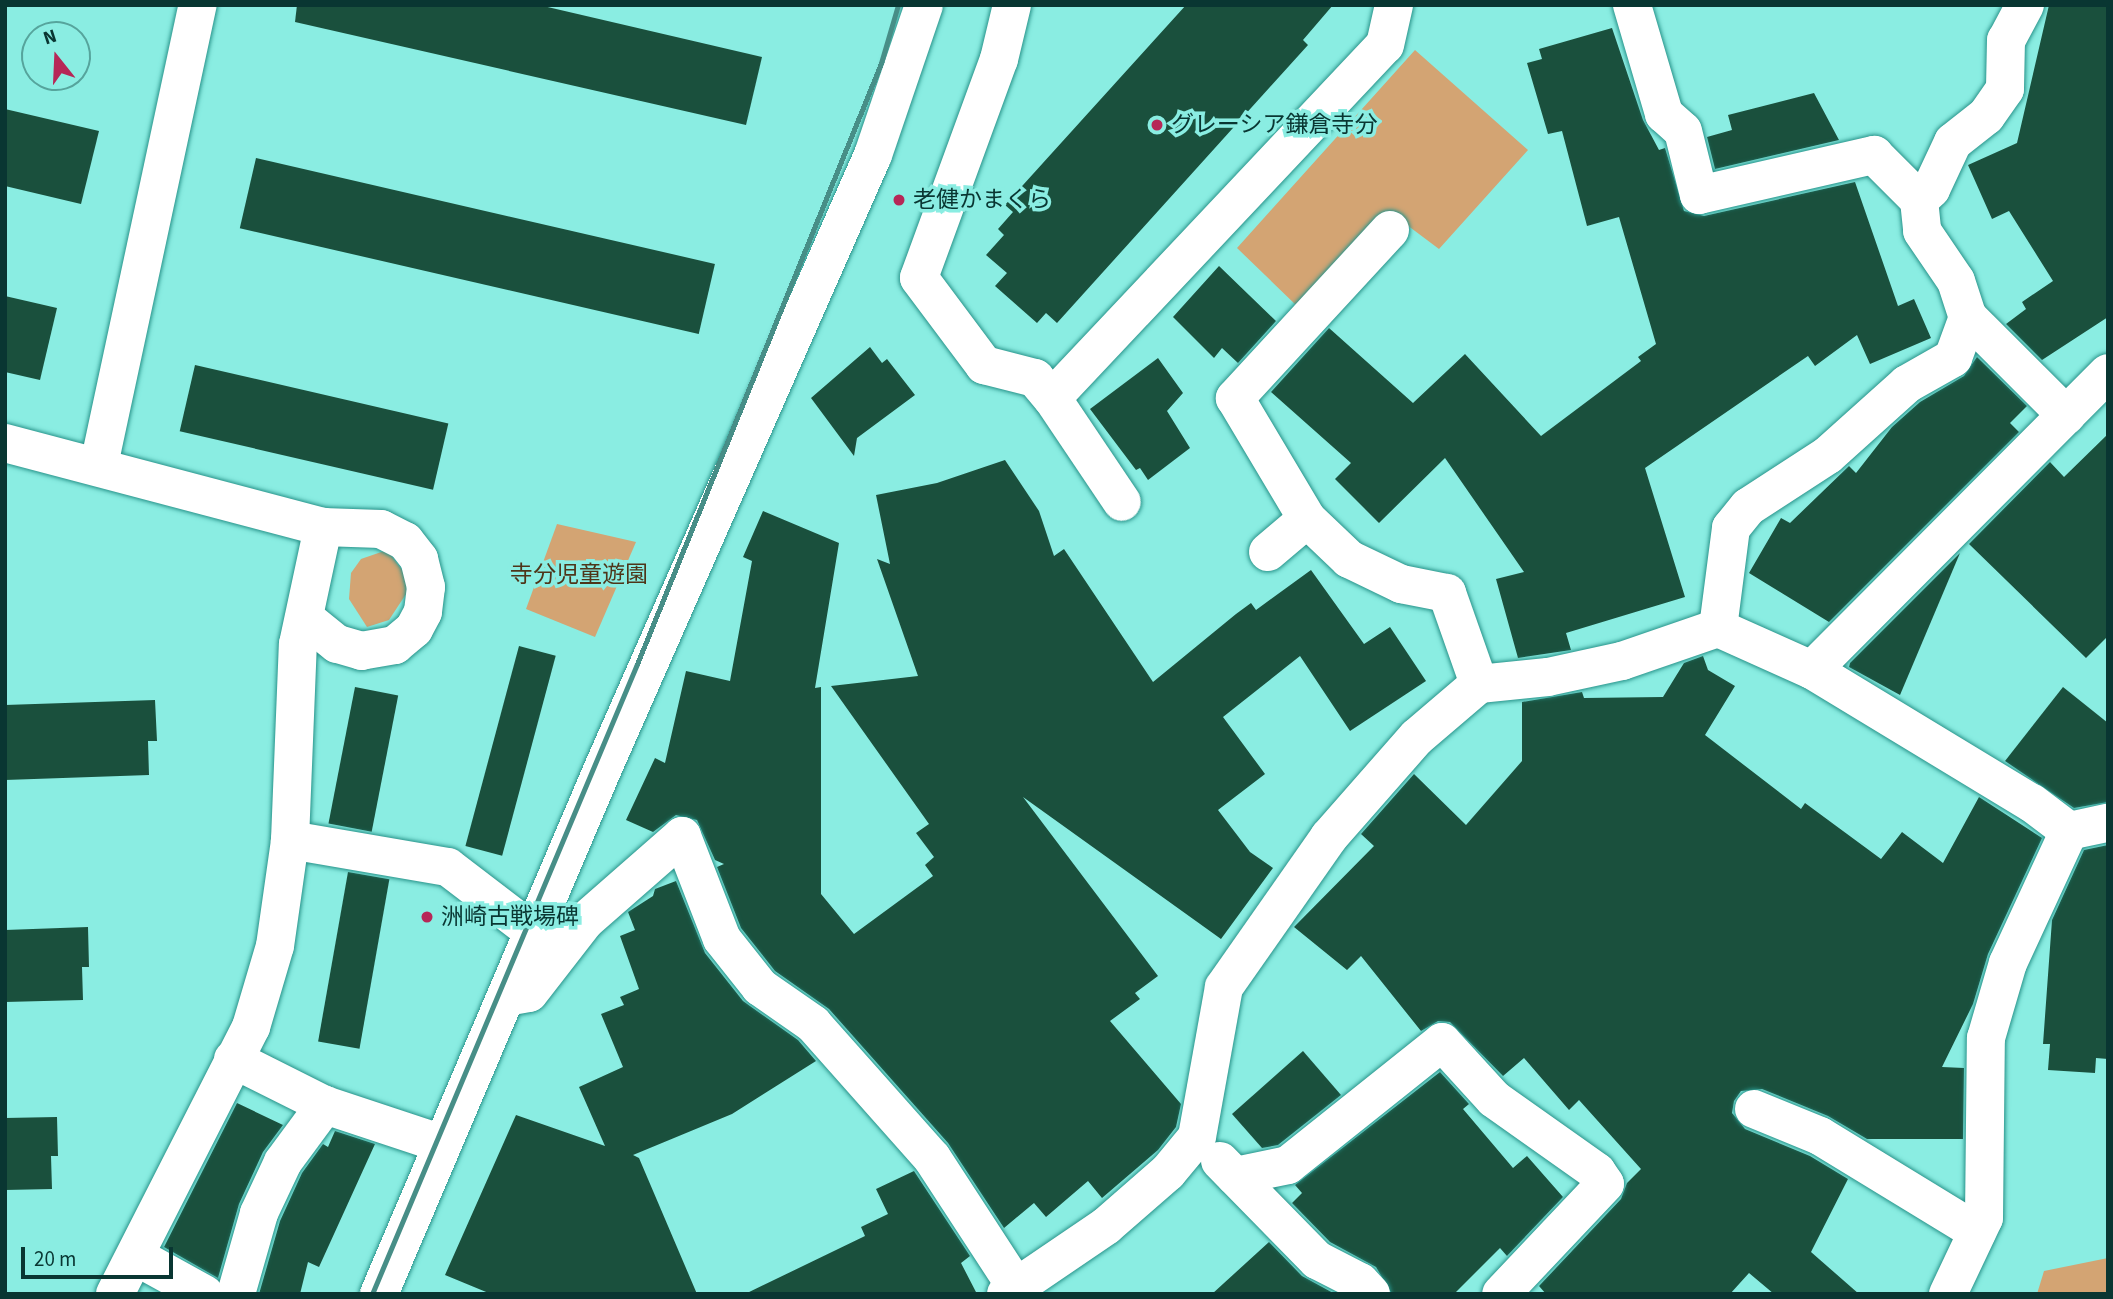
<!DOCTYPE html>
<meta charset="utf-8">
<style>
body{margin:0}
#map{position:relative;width:2113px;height:1299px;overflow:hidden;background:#8aede2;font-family:"Source Sans 3","Noto Sans JP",sans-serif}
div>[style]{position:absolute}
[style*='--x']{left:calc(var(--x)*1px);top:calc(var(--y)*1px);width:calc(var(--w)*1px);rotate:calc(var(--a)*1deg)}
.green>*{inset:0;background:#d3a473}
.building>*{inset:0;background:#1a503d;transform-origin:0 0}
.roads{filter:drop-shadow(0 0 2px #28938a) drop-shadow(0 0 2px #28938a)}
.minor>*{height:38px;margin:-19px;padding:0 19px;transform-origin:19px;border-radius:19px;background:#fff}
.rail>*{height:5px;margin:-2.5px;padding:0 2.5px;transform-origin:2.5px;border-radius:2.5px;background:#478e87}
.dots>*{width:19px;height:19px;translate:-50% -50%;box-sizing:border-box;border:4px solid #8aede2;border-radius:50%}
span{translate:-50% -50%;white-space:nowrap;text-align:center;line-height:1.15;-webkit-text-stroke:7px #8aede2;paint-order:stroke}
.poi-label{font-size:23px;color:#093632}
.left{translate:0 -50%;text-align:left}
.park-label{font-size:23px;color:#4e3519}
.frame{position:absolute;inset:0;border:7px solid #093632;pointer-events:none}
.north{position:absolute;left:21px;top:21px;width:70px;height:70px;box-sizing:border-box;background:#8aede2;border:2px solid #56a49c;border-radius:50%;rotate:342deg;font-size:19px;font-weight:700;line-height:28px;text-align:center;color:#093632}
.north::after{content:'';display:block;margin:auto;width:24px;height:32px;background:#b62757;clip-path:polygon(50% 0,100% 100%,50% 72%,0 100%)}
.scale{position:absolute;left:21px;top:1247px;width:152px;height:32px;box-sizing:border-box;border:4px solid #093632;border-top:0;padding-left:9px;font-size:21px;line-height:24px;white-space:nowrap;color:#093632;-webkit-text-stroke:5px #8aede2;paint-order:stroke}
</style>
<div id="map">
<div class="green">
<i style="clip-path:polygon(1415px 50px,1528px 150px,1439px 249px,1391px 213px,1298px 307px,1237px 248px)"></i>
<i style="clip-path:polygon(557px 524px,636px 542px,595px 637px,526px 609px)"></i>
<i style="clip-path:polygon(387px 550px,405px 574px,408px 591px,389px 620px,367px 627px,349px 599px,351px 573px,361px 559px)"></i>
<i style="clip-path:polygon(2108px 1258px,2108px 1294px,2037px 1294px,2044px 1271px)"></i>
</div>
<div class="building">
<i style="clip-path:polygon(297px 5px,539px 5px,762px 57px,746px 125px,295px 22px)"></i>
<i style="clip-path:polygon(1186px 5px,1333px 5px,1303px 40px,1308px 45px,1057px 323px,1046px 313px,1037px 323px,995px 286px,1007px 273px,986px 255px,1004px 235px,998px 229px,1013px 212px,1005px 205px)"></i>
<i style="clip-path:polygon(2049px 5px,2108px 5px,2108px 317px,2042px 360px,2006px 324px,2026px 309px,2022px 302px,2053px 281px,2009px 211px,1992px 219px,1968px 165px,2017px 143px)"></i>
<i style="clip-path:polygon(1612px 28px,1643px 120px,1659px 150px,1665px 148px,1684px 211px,1704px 216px,1855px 182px,1898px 306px,1914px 299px,1931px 338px,1870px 364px,1857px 335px,1815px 366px,1808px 356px,1645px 468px,1685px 597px,1566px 633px,1571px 650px,1518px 658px,1496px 579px,1524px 572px,1445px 458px,1379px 523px,1335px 479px,1351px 463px,1271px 392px,1329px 328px,1413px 403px,1465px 354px,1541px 436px,1641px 361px,1638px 357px,1656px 344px,1619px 217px,1587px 226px,1562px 131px,1548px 134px,1527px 63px,1542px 59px,1539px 49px)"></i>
<i style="clip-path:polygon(1814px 93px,1839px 140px,1715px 169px,1707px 137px,1732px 130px,1728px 115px)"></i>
<i style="clip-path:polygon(5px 109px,99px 131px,81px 204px,5px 186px)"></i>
<i style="left:256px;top:158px;width:471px;height:72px;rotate:13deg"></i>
<i style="clip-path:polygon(1219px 266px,1276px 321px,1238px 363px,1222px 348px,1214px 358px,1173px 317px)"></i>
<i style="clip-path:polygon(5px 296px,57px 308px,40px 380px,5px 372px)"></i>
<i style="clip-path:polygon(870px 347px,882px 363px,887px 359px,915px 395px,857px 438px,854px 456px,811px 398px)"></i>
<i style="clip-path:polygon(1977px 357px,2027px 406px,2010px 423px,2019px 432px,1829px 622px,1749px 573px,1781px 518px,1790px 523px,1849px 466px,1856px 473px,1892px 427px,1920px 402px,1964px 376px)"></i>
<i style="clip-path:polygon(1158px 358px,1183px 393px,1167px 411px,1190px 448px,1148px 480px,1140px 468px,1136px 470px,1090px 409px)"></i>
<i style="left:195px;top:365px;width:260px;height:68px;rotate:13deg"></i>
<i style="clip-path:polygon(2108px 434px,2108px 636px,2086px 658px,1969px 544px,2050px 462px,2064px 477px)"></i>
<i style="clip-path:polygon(1005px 460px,1039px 511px,1054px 556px,1064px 549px,1153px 682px,1236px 614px,1251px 603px,1256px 610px,1311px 570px,1364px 644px,1390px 627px,1426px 681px,1350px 731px,1300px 656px,1223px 717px,1265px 774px,1218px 810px,1250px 852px,1273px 868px,1221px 939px,1023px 797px,1158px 976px,1135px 993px,1140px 999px,1110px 1021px,1181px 1104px,1176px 1127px,1158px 1150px,1102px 1198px,1088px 1181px,1046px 1217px,1034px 1203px,1004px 1228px,948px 1143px,829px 1009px,775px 971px,741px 928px,717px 867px,724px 864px,715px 860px,697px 820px,676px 815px,653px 832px,626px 820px,655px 758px,665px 763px,686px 671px,730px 681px,752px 561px,743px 557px,763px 511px,839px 543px,815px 688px,821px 687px,821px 894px,854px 934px,933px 876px,925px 865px,934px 857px,916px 833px,929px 824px,831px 686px,918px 676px,877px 559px,890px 564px,876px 495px,937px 483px)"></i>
<i style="clip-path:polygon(1960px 553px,1900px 695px,1849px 667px,1850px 663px)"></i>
<i style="left:519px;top:646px;width:38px;height:207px;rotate:15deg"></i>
<i style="clip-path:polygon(1703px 656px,1708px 670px,1735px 686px,1705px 735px,1801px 809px,1805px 803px,1881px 859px,1902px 832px,1943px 863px,1979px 797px,2042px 838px,1988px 954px,1973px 1004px,1942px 1067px,1964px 1068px,1963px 1139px,1867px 1139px,1828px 1116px,1762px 1089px,1741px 1091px,1734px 1101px,1732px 1113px,1745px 1129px,1810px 1156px,1848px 1179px,1811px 1252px,1859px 1294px,1774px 1294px,1749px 1273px,1730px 1294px,1546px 1294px,1539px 1286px,1621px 1199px,1627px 1183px,1641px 1169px,1579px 1100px,1569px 1110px,1524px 1058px,1503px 1076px,1450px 1022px,1438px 1021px,1421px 1031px,1361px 956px,1347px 970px,1294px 927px,1374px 846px,1361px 834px,1414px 774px,1466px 825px,1522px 761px,1522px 702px,1582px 692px,1584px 698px,1663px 697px,1684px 663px)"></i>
<i style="left:355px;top:687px;width:44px;height:139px;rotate:11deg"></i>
<i style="clip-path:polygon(2063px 687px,2108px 723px,2108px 802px,2074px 808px,2005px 761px)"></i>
<i style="clip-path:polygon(155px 700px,157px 741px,148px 741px,149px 775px,5px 780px,5px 705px)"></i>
<i style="clip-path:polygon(2108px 845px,2108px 1059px,2096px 1058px,2095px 1073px,2048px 1070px,2050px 1044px,2043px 1044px,2052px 920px,2084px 850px)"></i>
<i style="left:348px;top:872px;width:42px;height:172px;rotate:10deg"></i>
<i style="clip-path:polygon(676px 881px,705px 953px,743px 1001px,798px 1040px,816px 1061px,732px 1114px,633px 1155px,639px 1158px,697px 1294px,491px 1294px,445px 1275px,516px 1115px,605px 1146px,579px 1087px,623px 1067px,601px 1014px,624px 1005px,620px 997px,639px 989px,620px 936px,635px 930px,628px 912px,653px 896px,655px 889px)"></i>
<i style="clip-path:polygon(88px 927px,89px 967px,82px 967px,83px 1000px,5px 1002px,5px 930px)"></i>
<i style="clip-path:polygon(1303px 1051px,1341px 1095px,1278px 1145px,1262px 1148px,1232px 1114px)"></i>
<i style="clip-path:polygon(1440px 1072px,1469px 1104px,1463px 1109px,1513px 1168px,1527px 1156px,1563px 1197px,1507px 1256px,1500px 1248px,1454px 1294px,1392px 1294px,1376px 1267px,1330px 1242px,1292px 1203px,1302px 1193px,1295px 1185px)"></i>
<i style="clip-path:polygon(237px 1103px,283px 1125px,263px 1152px,239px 1204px,218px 1278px,164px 1247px)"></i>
<i style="clip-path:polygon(57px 1117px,58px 1156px,51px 1156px,52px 1189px,5px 1190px,5px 1118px)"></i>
<i style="clip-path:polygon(335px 1131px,375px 1144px,319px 1267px,308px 1262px,300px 1294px,259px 1294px,280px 1221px,302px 1173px,323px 1144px,328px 1147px)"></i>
<i style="clip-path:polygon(914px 1171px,970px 1256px,961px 1263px,977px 1294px,745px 1294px,865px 1236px,861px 1227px,888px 1214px,876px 1189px)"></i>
<i style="clip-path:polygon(1269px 1242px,1302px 1276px,1335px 1294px,1212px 1294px)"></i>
</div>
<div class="roads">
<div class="minor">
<i style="--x:1012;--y:5;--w:56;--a:103.5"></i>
<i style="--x:999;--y:59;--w:233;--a:110.1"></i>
<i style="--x:919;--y:278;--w:109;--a:53.2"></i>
<i style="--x:984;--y:365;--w:53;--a:14.3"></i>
<i style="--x:1035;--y:378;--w:26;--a:50"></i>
<i style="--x:1052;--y:398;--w:485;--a:-46.7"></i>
<i style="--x:1385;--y:45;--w:41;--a:-77.3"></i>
<i style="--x:1632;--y:5;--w:114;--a:73.6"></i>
<i style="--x:1664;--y:114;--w:25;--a:42"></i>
<i style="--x:1683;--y:131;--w:66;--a:76"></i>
<i style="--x:1699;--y:195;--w:180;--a:-12.9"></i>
<i style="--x:1874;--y:155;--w:64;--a:45"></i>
<i style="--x:2025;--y:5;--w:40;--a:118"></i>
<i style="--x:2006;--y:40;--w:49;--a:91.2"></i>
<i style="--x:2005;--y:89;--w:33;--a:125"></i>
<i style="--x:1986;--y:116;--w:42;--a:141.8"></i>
<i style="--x:1953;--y:142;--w:52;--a:115.1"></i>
<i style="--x:1931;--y:189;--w:16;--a:137"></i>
<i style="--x:1919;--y:200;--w:31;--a:84"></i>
<i style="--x:1922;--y:231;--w:60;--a:55.8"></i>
<i style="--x:1956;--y:281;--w:38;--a:72"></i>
<i style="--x:1968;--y:317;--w:139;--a:45"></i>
<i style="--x:1390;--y:230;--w:229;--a:132.7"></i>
<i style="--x:1235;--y:398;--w:141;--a:59.2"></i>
<i style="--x:1307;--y:519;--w:58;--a:43.6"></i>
<i style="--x:1349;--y:559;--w:58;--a:25.7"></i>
<i style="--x:1401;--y:584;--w:47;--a:11.1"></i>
<i style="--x:1447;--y:593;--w:96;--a:70.6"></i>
<i style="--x:1052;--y:398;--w:125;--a:56.1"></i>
<i style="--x:5;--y:443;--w:329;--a:14.8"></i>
<i style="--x:99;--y:465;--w:471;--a:-77.9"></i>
<i style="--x:1268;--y:552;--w:51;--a:-40.2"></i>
<i style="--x:1718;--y:628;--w:101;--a:-82.6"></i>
<i style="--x:1731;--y:528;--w:27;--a:-51"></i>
<i style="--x:1748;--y:507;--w:95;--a:-33"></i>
<i style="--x:1828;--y:455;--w:106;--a:-41.9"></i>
<i style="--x:1907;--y:384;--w:53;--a:-29.5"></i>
<i style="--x:1953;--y:358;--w:44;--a:-69.9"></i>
<i style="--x:1812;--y:670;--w:419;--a:-45.1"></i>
<i style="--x:290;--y:840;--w:160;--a:9.7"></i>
<i style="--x:448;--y:867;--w:107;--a:37.4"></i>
<i style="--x:506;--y:997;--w:23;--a:-10"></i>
<i style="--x:529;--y:993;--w:91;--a:-52.1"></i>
<i style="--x:585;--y:921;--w:129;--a:-41.2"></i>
<i style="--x:682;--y:836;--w:110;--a:68.8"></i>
<i style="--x:722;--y:939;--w:61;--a:51.6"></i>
<i style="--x:760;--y:987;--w:65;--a:34.9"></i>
<i style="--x:813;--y:1024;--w:179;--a:48.4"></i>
<i style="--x:932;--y:1158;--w:154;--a:56.9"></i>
<i style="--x:233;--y:1059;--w:103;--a:26.6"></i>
<i style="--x:325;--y:1105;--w:124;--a:18.3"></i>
<i style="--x:1754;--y:1109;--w:71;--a:22.2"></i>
<i style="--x:1820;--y:1136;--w:184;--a:31.4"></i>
<i style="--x:1220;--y:1161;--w:139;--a:45.6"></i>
<i style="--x:1317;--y:1260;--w:48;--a:27.1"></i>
<i style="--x:1360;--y:1282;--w:16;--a:47"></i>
<i style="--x:1235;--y:1176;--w:54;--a:-11.7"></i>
<i style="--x:1288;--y:1165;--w:197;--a:-38.6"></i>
<i style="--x:1442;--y:1042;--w:77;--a:47.6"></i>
<i style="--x:1494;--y:1099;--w:126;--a:35.3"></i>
<i style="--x:1597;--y:1172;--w:14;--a:56"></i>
<i style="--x:1605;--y:1184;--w:151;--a:133.4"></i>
<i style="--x:137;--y:1257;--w:77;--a:28.9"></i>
<i style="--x:115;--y:1294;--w:300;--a:-63"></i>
<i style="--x:251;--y:1027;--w:84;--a:-73.5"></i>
<i style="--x:275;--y:946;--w:107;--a:-81.9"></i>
<i style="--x:290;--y:840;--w:196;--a:-87.7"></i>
<i style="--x:298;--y:644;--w:120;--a:-77.9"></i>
<i style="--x:323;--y:527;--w:58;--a:2"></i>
<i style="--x:381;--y:529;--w:27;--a:27"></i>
<i style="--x:405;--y:541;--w:23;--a:52"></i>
<i style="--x:419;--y:559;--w:29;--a:76"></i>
<i style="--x:426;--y:587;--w:25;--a:97"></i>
<i style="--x:423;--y:612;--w:19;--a:118"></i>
<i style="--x:414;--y:629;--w:25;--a:140"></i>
<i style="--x:395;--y:645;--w:34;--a:170"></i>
<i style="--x:362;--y:651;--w:26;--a:-164"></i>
<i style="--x:337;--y:644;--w:41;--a:-140.9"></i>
<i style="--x:236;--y:1294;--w:84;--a:-74.1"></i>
<i style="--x:259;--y:1213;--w:56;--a:-64.8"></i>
<i style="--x:283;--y:1162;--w:71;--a:-53.6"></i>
<i style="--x:379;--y:1294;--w:564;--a:-66.93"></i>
<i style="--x:600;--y:775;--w:677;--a:-66.24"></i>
<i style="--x:873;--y:155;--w:158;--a:-71.2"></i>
<i style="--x:1006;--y:1294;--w:121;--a:-34.2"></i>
<i style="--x:1106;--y:1226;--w:82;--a:-41.1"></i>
<i style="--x:1168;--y:1172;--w:45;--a:-50.4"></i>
<i style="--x:1197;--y:1137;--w:152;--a:-79.8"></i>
<i style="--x:1224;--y:987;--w:183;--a:-55"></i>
<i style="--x:1329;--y:837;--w:133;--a:-48.7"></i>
<i style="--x:1417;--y:737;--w:82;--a:-40.5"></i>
<i style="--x:1479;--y:684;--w:69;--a:-5.8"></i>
<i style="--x:1548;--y:677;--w:76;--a:-12.2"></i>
<i style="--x:1622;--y:661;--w:102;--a:-19"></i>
<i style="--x:1718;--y:628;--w:103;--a:24.1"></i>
<i style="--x:1812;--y:670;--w:257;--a:31.2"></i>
<i style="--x:2032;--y:803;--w:46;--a:37.1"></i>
<i style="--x:2069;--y:831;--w:40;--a:-12"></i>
<i style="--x:1948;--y:1294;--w:84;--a:-64.7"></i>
<i style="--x:1984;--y:1218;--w:180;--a:-89.4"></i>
<i style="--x:1986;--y:1038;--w:78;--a:-73.7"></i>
<i style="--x:2008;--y:963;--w:145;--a:-65.2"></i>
</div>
</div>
<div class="rail">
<i style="--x:372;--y:1294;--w:683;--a:-67.19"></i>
<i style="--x:637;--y:664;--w:649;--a:-67.9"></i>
<i style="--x:881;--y:63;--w:60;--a:-73.7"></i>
</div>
<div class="dots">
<i style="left:1157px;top:125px;background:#b62757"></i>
<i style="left:899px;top:200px;background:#b62757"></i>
<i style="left:427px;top:917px;background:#b62757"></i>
</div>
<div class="poi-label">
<span class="left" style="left:1171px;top:125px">グレーシア鎌倉寺分</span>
<span class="left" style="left:913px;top:200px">老健かまくら</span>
<span class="left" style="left:441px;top:917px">洲崎古戦場碑</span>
</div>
<div class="park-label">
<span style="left:579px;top:575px">寺分児童遊園</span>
</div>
<div class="frame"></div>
<div class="north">N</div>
<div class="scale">20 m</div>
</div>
